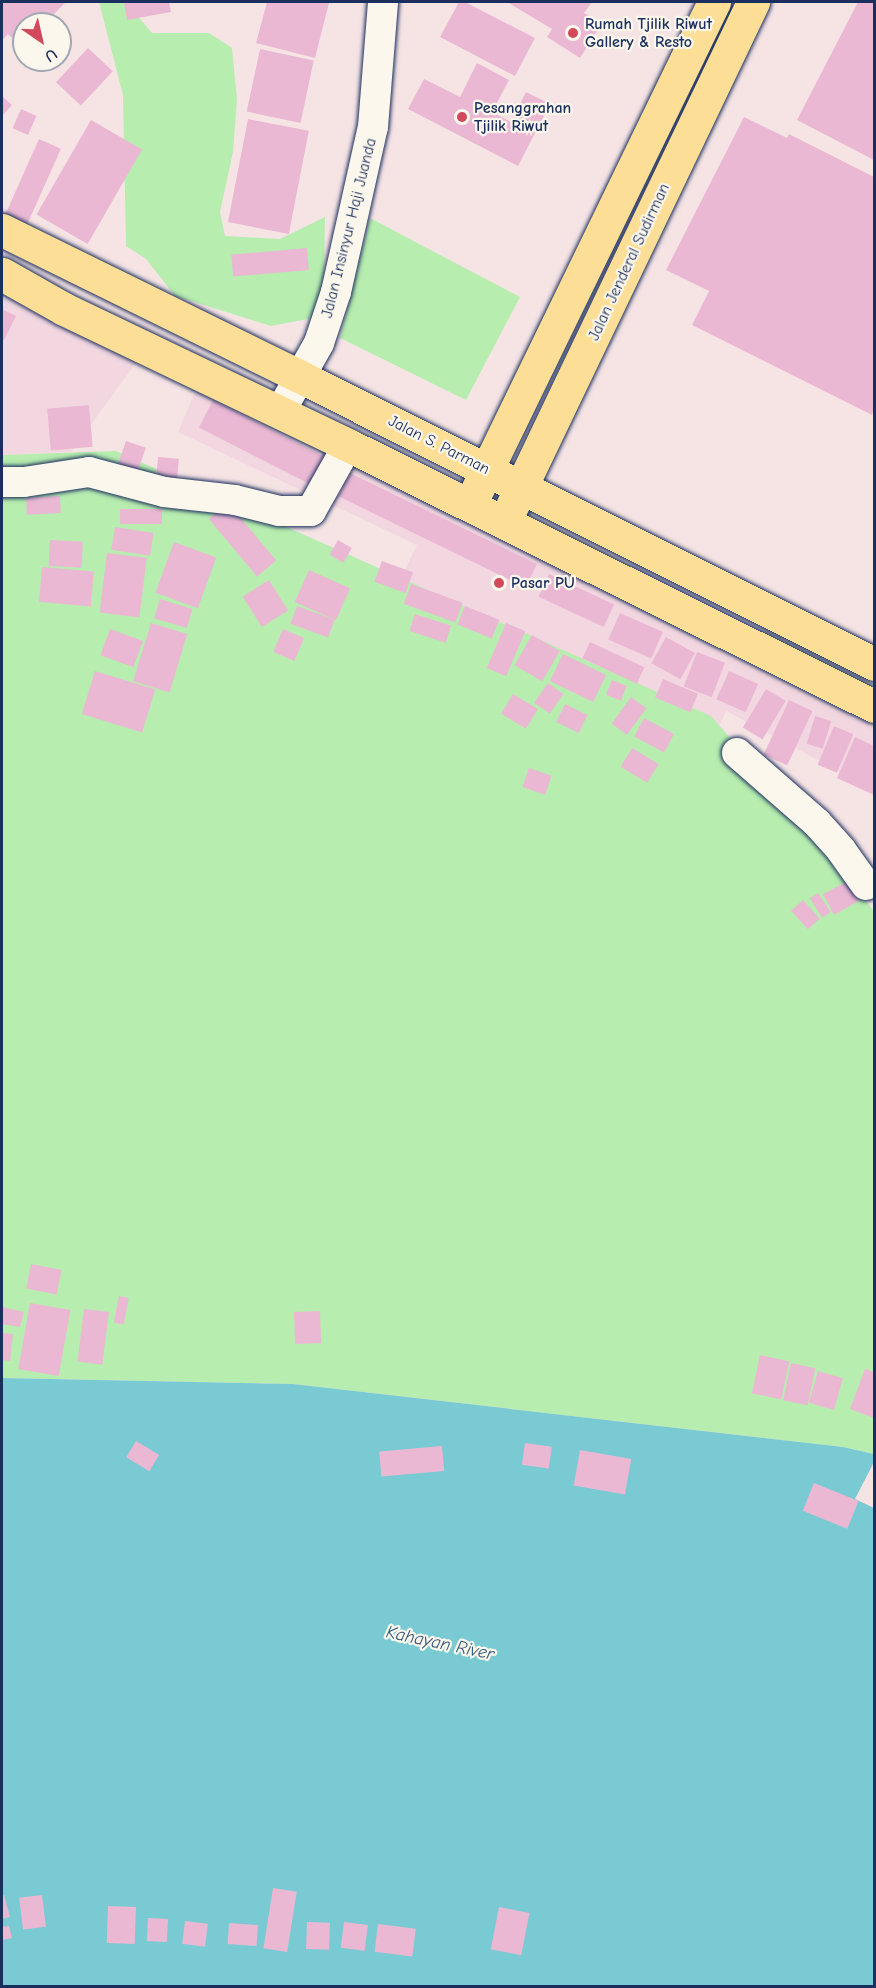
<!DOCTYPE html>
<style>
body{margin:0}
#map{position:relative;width:876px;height:1988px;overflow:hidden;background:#f6e4e5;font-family:"Comic Neue",sans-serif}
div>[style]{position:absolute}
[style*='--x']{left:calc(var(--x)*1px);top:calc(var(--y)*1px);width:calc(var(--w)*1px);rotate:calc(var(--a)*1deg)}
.built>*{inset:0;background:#f3d7e0}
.green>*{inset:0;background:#b7edaf}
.water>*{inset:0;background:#7acad4}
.pier>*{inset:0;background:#f6e4e5}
.building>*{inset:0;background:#ebb8d4;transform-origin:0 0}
.roads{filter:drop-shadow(0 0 2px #1b2f5e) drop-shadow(0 0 2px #1b2f5e)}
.minor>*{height:30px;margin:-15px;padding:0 15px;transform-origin:15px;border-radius:15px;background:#fbf7ec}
.major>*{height:33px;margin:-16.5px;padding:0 16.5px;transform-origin:16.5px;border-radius:16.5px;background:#fdde96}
.dots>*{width:16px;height:16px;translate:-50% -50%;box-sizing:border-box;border:3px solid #fbf7ec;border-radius:50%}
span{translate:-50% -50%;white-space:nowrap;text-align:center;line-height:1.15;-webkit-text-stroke:4.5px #fbf7ec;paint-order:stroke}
.poi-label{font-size:16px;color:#1b2f5e;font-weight:700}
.left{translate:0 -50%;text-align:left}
.street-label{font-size:16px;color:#1b2f5e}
.water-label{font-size:18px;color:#33567c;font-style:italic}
.frame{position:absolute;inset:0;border:3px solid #1b2f5e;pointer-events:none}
.north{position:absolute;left:12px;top:12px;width:60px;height:60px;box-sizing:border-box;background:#fbf7ec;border:2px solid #a1a7b3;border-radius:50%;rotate:146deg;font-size:16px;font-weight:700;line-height:24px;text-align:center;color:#1b2f5e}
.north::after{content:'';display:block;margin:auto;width:21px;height:27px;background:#d1495b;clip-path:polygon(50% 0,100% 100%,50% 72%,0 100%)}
</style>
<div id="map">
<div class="built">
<i style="clip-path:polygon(2px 287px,141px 356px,71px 452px,2px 455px)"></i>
<i style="clip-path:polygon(198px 385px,874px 718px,874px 790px,726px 711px,703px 762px,379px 621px,417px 545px,178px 432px)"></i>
</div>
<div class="green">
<i style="clip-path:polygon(99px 2px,126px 2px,152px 33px,209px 33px,232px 48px,237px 99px,233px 152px,220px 212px,225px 236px,280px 239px,325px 217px,324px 284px,313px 318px,271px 326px,175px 296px,146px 259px,126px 246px,123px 95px)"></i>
<i style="clip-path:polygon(370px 218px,520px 297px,466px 400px,340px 338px)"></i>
<i style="clip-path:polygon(116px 451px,711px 716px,803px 820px,874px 911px,874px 1454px,843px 1447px,293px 1384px,2px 1378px,2px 455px)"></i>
</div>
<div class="water">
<i style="clip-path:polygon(2px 1378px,293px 1384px,843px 1447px,874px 1454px,874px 1986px,2px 1986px)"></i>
</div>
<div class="pier">
<i style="clip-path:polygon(874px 1462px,874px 1508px,855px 1499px)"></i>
</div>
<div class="building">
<i style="clip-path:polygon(2px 2px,66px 2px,44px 24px,24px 24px,24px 44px,21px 47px,8px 34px,2px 40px)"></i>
<i style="clip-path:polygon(124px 2px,169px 2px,171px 12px,127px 20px)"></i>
<i style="clip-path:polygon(267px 2px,329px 3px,315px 58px,256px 43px)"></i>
<i style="clip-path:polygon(459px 2px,465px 2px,535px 38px,515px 76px,440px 37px)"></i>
<i style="clip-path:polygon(507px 2px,592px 2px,584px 13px,602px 23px,580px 58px,547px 37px,552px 29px)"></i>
<i style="clip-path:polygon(858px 2px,874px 2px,874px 160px,797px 120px)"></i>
<i style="left:88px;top:48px;width:34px;height:47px;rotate:43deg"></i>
<i style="left:260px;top:49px;width:55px;height:64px;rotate:12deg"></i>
<i style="clip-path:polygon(477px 63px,509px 80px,492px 112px,511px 122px,526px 92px,550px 104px,518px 166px,408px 109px,424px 79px,460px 97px)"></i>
<i style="clip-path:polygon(2px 96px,12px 105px,2px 116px)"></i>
<i style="left:21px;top:109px;width:17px;height:21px;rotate:24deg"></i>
<i style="clip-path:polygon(744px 117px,787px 138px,789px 134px,874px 177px,874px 409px,872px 415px,692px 325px,709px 291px,666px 270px)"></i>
<i style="left:248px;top:119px;width:62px;height:105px;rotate:11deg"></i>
<i style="left:91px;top:120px;width:59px;height:109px;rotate:30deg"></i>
<i style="left:39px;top:139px;width:24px;height:83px;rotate:24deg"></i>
<i style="left:307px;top:248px;width:22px;height:76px;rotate:85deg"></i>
<i style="clip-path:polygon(2px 309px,16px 316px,4px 340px,2px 339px)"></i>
<i style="left:213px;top:400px;width:136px;height:31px;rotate:27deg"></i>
<i style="left:89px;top:405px;width:42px;height:42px;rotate:85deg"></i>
<i style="left:126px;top:441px;width:21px;height:32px;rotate:19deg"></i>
<i style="left:158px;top:457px;width:21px;height:26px;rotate:5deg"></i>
<i style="left:350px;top:473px;width:208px;height:26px;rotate:26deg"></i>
<i style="left:60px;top:496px;width:17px;height:34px;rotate:87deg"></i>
<i style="left:228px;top:503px;width:75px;height:25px;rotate:50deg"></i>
<i style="left:162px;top:509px;width:15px;height:42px;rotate:90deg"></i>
<i style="left:115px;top:527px;width:39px;height:23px;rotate:9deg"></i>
<i style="left:50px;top:540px;width:33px;height:26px;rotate:3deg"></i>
<i style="left:338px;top:540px;width:16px;height:17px;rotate:30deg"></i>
<i style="left:174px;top:542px;width:45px;height:54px;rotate:20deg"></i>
<i style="left:107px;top:553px;width:40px;height:60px;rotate:7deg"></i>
<i style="left:382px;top:561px;width:33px;height:22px;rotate:20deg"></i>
<i style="left:42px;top:567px;width:52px;height:35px;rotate:5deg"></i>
<i style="left:309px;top:570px;width:45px;height:35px;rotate:24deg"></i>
<i style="left:549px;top:574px;width:72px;height:25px;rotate:25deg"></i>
<i style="left:269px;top:580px;width:36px;height:31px;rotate:58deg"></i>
<i style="left:411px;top:584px;width:55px;height:21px;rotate:20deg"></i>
<i style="left:160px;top:599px;width:34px;height:20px;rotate:17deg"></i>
<i style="left:297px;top:606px;width:40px;height:19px;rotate:20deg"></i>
<i style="left:465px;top:606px;width:37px;height:20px;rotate:22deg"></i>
<i style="left:620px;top:613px;width:47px;height:29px;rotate:24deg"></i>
<i style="left:415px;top:614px;width:38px;height:18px;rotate:18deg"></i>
<i style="left:151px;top:623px;width:38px;height:61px;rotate:17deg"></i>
<i style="left:506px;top:623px;width:21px;height:49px;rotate:23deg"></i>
<i style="left:110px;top:629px;width:35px;height:28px;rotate:20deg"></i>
<i style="left:283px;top:629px;width:23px;height:25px;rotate:23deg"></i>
<i style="left:532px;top:635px;width:32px;height:35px;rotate:30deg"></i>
<i style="left:666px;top:637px;width:33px;height:30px;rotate:29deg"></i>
<i style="left:590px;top:642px;width:60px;height:18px;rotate:25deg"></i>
<i style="left:697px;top:652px;width:30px;height:37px;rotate:21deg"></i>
<i style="left:563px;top:654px;width:48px;height:30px;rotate:26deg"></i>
<i style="left:95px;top:671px;width:63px;height:45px;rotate:17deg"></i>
<i style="left:729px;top:671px;width:32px;height:31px;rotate:24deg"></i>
<i style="left:663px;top:679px;width:38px;height:20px;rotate:23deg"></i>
<i style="left:612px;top:680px;width:16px;height:16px;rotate:22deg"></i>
<i style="left:548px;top:683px;width:19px;height:24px;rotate:35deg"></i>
<i style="left:766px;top:689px;width:23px;height:45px;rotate:31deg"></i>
<i style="left:513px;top:694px;width:29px;height:23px;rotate:31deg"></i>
<i style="left:631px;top:697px;width:19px;height:33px;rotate:36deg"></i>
<i style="left:789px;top:700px;width:26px;height:60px;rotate:25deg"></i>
<i style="left:565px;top:704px;width:25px;height:20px;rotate:26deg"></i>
<i style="left:815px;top:716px;width:17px;height:29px;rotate:17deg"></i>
<i style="left:644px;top:718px;width:34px;height:21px;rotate:28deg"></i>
<i style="left:834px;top:726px;width:21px;height:42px;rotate:23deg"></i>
<i style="clip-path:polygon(855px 737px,874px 746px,874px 795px,837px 778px)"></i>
<i style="left:632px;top:748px;width:31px;height:22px;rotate:31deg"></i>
<i style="left:529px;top:768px;width:24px;height:20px;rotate:19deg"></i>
<i style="left:851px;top:879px;width:23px;height:32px;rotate:61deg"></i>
<i style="left:818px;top:893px;width:23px;height:10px;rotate:56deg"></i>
<i style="left:803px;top:900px;width:25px;height:16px;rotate:48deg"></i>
<i style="left:31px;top:1264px;width:31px;height:25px;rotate:11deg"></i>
<i style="left:119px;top:1296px;width:10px;height:27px;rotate:11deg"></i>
<i style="left:30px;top:1303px;width:41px;height:67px;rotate:10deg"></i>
<i style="clip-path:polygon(2px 1307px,24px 1312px,20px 1327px,2px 1324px)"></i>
<i style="left:84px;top:1309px;width:25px;height:53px;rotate:7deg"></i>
<i style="left:320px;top:1311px;width:32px;height:26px;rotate:88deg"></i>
<i style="clip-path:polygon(2px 1333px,13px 1334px,10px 1361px,2px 1360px)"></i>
<i style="left:760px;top:1355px;width:30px;height:39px;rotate:12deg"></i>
<i style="left:791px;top:1363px;width:25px;height:38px;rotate:12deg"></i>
<i style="clip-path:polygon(865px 1369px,874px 1372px,874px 1418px,850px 1409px)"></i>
<i style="left:818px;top:1371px;width:26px;height:33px;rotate:16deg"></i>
<i style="left:136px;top:1441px;width:27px;height:19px;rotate:31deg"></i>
<i style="left:525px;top:1443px;width:27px;height:22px;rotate:8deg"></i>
<i style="left:442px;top:1446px;width:25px;height:63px;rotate:85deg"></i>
<i style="left:580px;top:1450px;width:52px;height:36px;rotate:10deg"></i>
<i style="left:814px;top:1483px;width:48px;height:30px;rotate:22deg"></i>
<i style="left:273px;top:1888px;width:24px;height:61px;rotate:9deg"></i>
<i style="clip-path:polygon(4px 1895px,10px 1917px,2px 1919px,2px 1896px)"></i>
<i style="left:42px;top:1895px;width:32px;height:23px;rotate:83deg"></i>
<i style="left:108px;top:1906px;width:28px;height:37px;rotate:2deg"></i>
<i style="left:499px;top:1907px;width:31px;height:43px;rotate:11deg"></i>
<i style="left:148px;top:1918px;width:20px;height:23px;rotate:3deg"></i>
<i style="left:185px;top:1921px;width:23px;height:23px;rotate:7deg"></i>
<i style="left:307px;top:1922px;width:23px;height:27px;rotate:2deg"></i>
<i style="left:344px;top:1922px;width:24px;height:26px;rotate:7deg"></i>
<i style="left:229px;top:1923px;width:29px;height:21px;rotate:4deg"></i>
<i style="left:378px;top:1924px;width:38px;height:28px;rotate:7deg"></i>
<i style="clip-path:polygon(9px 1926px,12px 1938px,2px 1940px,2px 1927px)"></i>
</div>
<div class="roads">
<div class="minor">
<i style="--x:280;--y:412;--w:79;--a:-60.5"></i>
<i style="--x:319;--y:343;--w:54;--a:-71.6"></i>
<i style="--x:336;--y:292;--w:169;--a:-77.4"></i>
<i style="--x:373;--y:127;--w:125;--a:-85.4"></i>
<i style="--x:2;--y:482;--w:22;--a:0"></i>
<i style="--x:24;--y:482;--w:66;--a:-8.7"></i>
<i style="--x:89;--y:472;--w:78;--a:14.9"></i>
<i style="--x:164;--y:492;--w:71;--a:6.4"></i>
<i style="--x:235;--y:500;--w:45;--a:14"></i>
<i style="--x:279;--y:511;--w:32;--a:0"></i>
<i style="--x:311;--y:511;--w:76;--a:-60.7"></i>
<i style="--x:737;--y:753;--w:106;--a:41.2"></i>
<i style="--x:817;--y:823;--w:36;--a:48"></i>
<i style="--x:841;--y:850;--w:43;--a:54.5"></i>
</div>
<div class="major">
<i style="--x:2;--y:230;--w:331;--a:26.2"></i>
<i style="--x:299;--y:376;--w:643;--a:26.6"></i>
<i style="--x:2;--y:274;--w:71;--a:29.4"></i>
<i style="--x:64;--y:309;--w:315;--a:25.6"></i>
<i style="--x:348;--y:445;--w:587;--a:26.39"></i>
<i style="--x:477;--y:490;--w:543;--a:-64.1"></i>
<i style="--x:512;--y:506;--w:559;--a:-64.44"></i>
</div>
</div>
<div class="dots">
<i style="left:573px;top:33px;background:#d1495b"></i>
<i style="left:462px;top:117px;background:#d1495b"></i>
<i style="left:499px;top:583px;background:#d1495b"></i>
</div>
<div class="poi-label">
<span class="left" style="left:585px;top:33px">Rumah Tjilik Riwut<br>Gallery &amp; Resto</span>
<span class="left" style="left:474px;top:117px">Pesanggrahan<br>Tjilik Riwut</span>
<span class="left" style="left:511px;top:583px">Pasar PU</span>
</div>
<div class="street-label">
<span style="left:349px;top:228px;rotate:-76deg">Jalan Insinyur Haji Juanda</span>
<span style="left:629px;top:262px;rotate:-65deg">Jalan Jenderal Sudirman</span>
<span style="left:439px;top:445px;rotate:27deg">Jalan S. Parman</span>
</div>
<div class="water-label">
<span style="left:440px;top:1644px;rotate:12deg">Kahayan River</span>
</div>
<div class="frame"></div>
<div class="north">U</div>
</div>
